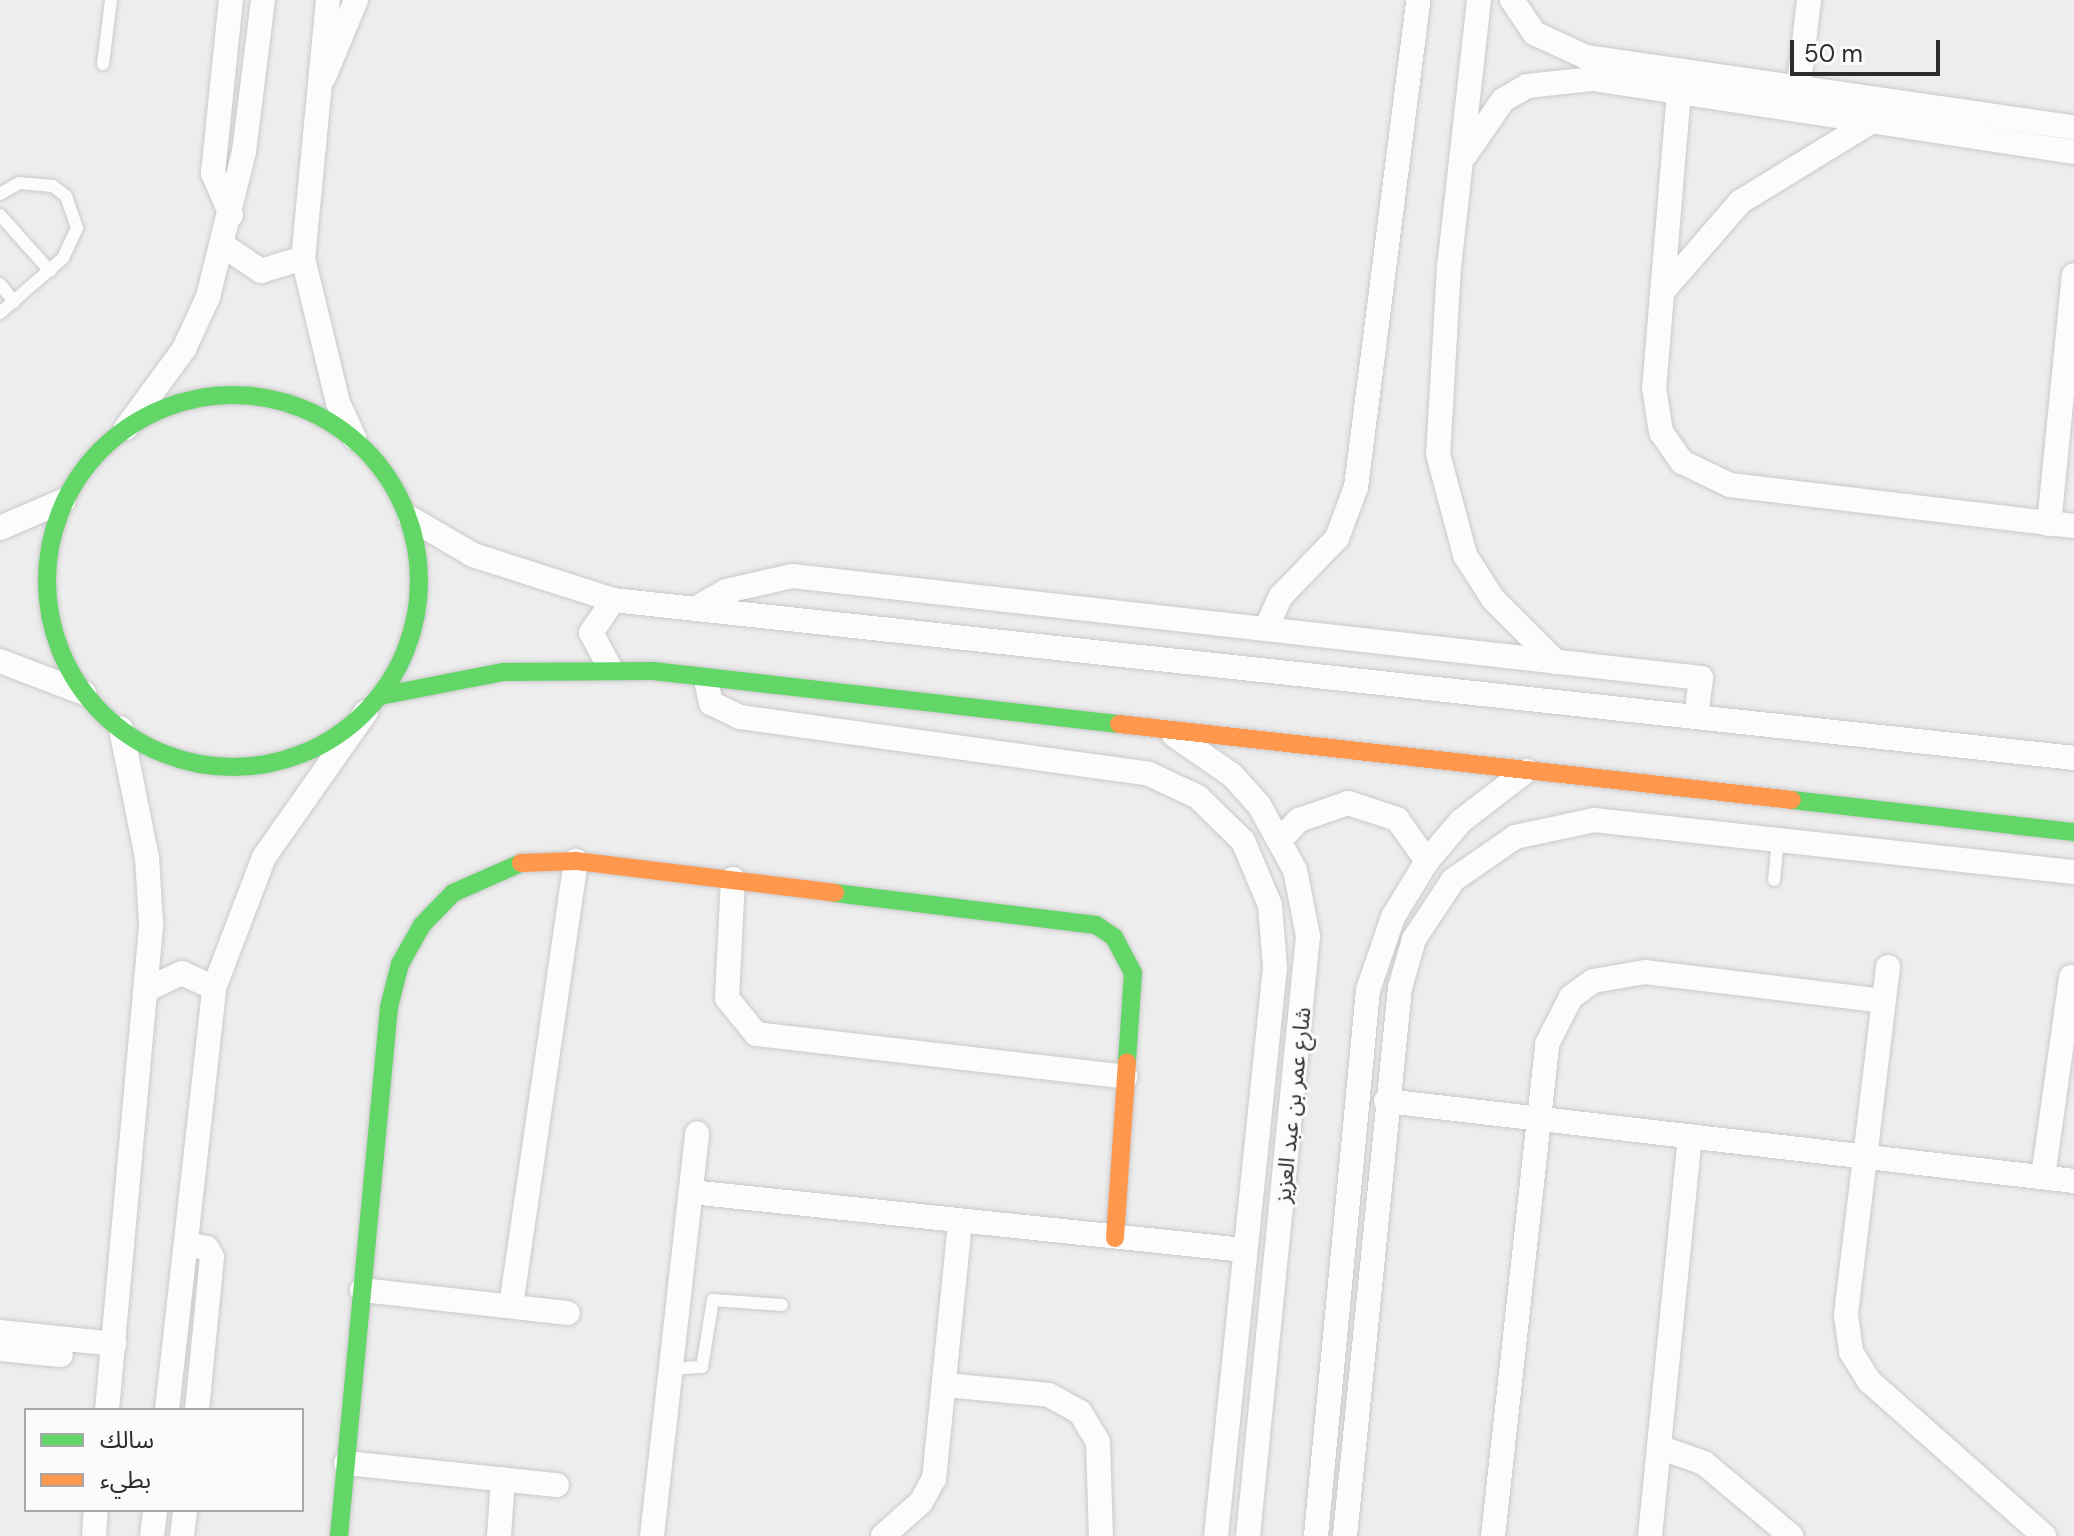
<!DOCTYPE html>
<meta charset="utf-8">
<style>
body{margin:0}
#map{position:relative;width:2074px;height:1536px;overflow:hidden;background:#eeedee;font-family:"DM Sans","Noto Sans Arabic",sans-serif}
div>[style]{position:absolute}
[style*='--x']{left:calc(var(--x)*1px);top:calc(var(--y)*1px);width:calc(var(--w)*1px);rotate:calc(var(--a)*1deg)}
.roads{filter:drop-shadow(0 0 2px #cac9ca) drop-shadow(0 0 2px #cac9ca)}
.lane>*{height:12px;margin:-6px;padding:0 6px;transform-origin:6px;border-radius:6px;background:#fcfcfc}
.street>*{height:24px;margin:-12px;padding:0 12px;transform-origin:12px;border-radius:12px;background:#fcfcfc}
.fast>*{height:18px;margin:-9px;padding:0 9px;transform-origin:9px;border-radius:9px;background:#63d668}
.fast>.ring{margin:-9px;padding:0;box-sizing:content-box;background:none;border:18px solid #63d668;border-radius:50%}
.slow>*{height:18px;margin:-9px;padding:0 9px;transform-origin:9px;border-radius:9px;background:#ff974d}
span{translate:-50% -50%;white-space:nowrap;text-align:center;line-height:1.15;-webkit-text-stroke:6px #fcfafc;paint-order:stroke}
.street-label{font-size:22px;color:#2d2c2d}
.legend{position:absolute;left:24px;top:1408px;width:280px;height:104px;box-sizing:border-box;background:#fcfafc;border:2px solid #a9a8a9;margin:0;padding:10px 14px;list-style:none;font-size:24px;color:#2d2c2d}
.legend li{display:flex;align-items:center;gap:16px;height:40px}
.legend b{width:40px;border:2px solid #a9a8a9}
.scale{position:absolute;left:1790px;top:40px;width:150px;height:36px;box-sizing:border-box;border:4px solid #2d2c2d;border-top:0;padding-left:10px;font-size:24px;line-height:28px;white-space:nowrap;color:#2d2c2d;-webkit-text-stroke:6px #fcfafc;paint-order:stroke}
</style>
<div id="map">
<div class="roads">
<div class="lane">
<i style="--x:103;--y:64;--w:64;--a:-82.9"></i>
<i style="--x:0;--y:194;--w:22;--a:-30"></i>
<i style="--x:19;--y:183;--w:34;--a:5"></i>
<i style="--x:53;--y:186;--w:16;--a:38"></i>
<i style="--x:66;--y:196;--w:34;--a:71"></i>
<i style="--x:77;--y:228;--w:33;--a:115"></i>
<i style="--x:63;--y:258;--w:84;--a:138.9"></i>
<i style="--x:0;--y:215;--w:75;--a:48.2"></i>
<i style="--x:0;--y:284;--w:23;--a:52"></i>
<i style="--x:1774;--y:880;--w:40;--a:-84.3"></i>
<i style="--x:671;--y:1369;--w:31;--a:-4"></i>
<i style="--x:702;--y:1367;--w:68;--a:-80.7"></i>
<i style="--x:713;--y:1300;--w:69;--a:4.1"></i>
</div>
<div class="street">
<i style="--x:328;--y:0;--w:259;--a:95.5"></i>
<i style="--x:303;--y:258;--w:149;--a:76.4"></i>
<i style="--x:338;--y:403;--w:38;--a:65"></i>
<i style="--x:1479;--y:0;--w:268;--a:96.4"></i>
<i style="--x:1449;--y:266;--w:188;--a:93.3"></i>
<i style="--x:1438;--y:454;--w:105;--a:75"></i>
<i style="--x:1465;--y:555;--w:52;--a:57.5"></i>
<i style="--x:1493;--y:599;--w:89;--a:45"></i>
<i style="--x:1512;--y:0;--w:40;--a:56"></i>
<i style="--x:1534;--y:33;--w:57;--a:24.8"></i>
<i style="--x:1586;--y:57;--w:493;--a:8.2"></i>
<i style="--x:324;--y:77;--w:83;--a:-67.4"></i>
<i style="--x:1799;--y:83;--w:84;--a:-83.1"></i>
<i style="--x:1679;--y:92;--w:296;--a:94.8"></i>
<i style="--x:1654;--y:387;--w:46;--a:81.2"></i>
<i style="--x:1661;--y:432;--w:37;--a:55"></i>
<i style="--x:1682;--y:462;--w:53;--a:25.6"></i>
<i style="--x:1730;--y:485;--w:346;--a:6.8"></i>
<i style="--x:1466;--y:154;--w:65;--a:-55.6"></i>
<i style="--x:1503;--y:100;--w:28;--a:-30"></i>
<i style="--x:1527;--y:86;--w:65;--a:-6.1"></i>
<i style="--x:1592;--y:79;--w:487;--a:8.6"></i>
<i style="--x:231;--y:215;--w:46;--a:-113.2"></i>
<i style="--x:213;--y:173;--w:174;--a:-84.1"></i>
<i style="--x:224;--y:246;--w:45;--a:34"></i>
<i style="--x:261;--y:271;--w:44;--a:-17.2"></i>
<i style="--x:1663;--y:291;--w:118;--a:-49.1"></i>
<i style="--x:1740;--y:202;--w:155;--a:-31.5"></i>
<i style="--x:126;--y:428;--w:98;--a:-53.7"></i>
<i style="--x:184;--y:349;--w:57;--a:-65.2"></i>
<i style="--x:208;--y:297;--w:149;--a:-76.1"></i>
<i style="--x:244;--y:152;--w:153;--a:-82.9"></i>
<i style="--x:410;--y:518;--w:73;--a:30.4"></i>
<i style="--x:473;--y:555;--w:147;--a:17.8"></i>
<i style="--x:613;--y:600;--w:1470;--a:6.17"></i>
<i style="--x:2049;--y:524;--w:250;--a:-84.3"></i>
<i style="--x:0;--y:528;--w:69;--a:-23.2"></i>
<i style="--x:695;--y:609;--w:36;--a:-30"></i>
<i style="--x:726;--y:591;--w:68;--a:-12.8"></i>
<i style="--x:792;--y:576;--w:915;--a:6.4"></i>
<i style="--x:1701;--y:678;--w:38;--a:97"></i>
<i style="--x:1266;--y:629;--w:36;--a:-66"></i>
<i style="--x:1281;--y:596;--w:81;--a:-46"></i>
<i style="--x:1337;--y:538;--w:54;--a:-69.6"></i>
<i style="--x:1356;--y:487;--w:491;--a:-82.7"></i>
<i style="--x:0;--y:661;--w:90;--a:20.9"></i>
<i style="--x:610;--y:668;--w:40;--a:-118"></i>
<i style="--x:591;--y:633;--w:40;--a:-56"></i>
<i style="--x:706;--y:680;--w:24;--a:78"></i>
<i style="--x:711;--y:703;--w:32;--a:26"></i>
<i style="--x:740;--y:717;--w:413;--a:7.9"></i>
<i style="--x:1149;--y:774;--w:54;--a:25.1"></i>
<i style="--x:1198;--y:797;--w:63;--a:44.4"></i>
<i style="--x:1243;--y:841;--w:69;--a:67.1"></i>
<i style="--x:1270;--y:905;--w:62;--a:85.4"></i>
<i style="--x:1275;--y:967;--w:572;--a:95.92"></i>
<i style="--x:1174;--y:735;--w:70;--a:34.6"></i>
<i style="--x:1232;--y:775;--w:40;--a:48"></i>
<i style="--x:1259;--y:805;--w:74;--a:61"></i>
<i style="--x:1295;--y:870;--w:67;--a:78.9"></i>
<i style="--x:1308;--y:936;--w:603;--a:95.71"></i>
<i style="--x:1281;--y:839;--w:26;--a:-47"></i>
<i style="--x:1299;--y:820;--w:52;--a:-19.1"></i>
<i style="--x:1348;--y:803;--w:52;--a:18.1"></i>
<i style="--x:1397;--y:819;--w:52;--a:54.5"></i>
<i style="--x:733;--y:879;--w:119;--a:92.9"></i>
<i style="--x:727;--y:998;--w:46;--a:51.1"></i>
<i style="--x:756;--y:1034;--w:372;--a:6.6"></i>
<i style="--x:1888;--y:967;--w:351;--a:96.9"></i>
<i style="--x:1846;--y:1315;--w:37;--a:82"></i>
<i style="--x:1851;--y:1352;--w:34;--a:58"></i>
<i style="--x:1869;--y:1381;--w:234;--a:41.5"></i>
<i style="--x:150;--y:988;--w:35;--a:-25"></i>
<i style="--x:182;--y:973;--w:35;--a:25"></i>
<i style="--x:1386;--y:1101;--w:693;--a:6.63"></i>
<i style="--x:2043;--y:1177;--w:202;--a:-82"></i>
<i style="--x:691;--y:1192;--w:556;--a:5.99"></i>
<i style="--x:186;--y:1244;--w:21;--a:11"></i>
<i style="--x:207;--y:1248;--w:10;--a:61"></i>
<i style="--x:212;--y:1257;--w:154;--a:95.6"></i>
<i style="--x:362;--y:1290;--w:207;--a:6.4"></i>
<i style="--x:511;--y:1306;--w:450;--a:-81.7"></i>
<i style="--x:0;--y:1332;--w:115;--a:6"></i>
<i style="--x:0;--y:1349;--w:61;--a:5.6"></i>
<i style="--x:946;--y:1385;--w:103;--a:5.5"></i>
<i style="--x:1049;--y:1395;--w:35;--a:29"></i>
<i style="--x:1080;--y:1412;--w:35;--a:59"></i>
<i style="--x:1098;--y:1442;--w:94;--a:88.2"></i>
<i style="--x:107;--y:1410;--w:489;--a:-84.8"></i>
<i style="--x:151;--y:923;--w:65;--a:-93.5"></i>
<i style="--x:147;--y:858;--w:132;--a:-101.4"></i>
<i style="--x:167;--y:1410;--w:425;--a:-83.6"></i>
<i style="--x:214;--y:988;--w:140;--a:-69.1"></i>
<i style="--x:264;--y:857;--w:177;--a:-54.9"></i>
<i style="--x:1659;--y:1447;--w:48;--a:19.6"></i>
<i style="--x:1704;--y:1463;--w:114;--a:40"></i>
<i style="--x:346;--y:1463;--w:212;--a:6"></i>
<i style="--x:94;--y:1536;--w:26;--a:-86"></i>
<i style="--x:152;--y:1536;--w:26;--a:-83"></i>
<i style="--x:182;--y:1536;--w:26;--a:-83"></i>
<i style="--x:499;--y:1536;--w:57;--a:-86"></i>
<i style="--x:652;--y:1536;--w:405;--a:-83.6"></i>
<i style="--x:883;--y:1536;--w:51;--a:-41.8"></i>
<i style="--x:921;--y:1502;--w:26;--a:-61"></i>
<i style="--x:934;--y:1479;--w:259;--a:-84.2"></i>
<i style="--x:1316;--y:1536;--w:548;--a:-84.56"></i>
<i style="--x:1368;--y:990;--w:77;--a:-71.1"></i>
<i style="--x:1393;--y:917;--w:66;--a:-58.7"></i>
<i style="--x:1427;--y:861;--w:52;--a:-49.6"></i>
<i style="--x:1461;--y:821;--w:82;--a:-37.6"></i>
<i style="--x:1345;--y:1536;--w:551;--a:-84.27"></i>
<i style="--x:1400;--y:988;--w:51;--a:-74.1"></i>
<i style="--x:1414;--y:939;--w:71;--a:-56.5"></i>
<i style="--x:1453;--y:880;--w:75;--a:-34.7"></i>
<i style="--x:1515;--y:837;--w:81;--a:-12.1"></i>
<i style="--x:1594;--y:820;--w:483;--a:6.2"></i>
<i style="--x:1493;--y:1536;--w:495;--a:-83.7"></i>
<i style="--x:1547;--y:1044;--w:53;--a:-62.9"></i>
<i style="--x:1571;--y:997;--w:27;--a:-36"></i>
<i style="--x:1593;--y:981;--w:53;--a:-9.8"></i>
<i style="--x:1645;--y:972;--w:240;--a:6.9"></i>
<i style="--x:1650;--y:1536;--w:402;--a:-84.3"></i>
</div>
<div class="fast">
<i class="ring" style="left:47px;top:395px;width:354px;height:354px"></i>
<i style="--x:380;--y:696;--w:126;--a:-11"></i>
<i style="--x:504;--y:672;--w:149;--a:-0.4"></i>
<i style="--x:653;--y:671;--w:469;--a:6.5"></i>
<i style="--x:1792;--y:800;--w:284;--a:6.5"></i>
<i style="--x:835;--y:893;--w:263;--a:7"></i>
<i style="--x:1096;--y:925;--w:22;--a:34"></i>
<i style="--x:1114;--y:937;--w:41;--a:62.2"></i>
<i style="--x:1133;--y:973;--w:89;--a:93.9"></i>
<i style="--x:339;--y:1536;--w:531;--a:-84.6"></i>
<i style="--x:389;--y:1007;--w:44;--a:-75.7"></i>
<i style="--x:400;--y:964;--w:45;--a:-60.6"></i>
<i style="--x:422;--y:925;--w:45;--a:-45.9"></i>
<i style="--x:453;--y:893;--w:74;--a:-23.8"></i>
</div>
<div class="slow">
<i style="--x:1119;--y:724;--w:677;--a:6.44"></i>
<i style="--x:521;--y:863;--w:55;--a:-2.1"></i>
<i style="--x:576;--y:861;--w:261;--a:7"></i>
<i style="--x:1115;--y:1238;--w:176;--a:-86.1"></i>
</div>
</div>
<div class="street-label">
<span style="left:1293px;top:1105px;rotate:-84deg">شارع عمر بن عبد العزيز</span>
</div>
<ul class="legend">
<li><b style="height:10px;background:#63d668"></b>سالك</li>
<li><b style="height:10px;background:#ff974d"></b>بطيء</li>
</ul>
<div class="scale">50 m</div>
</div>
